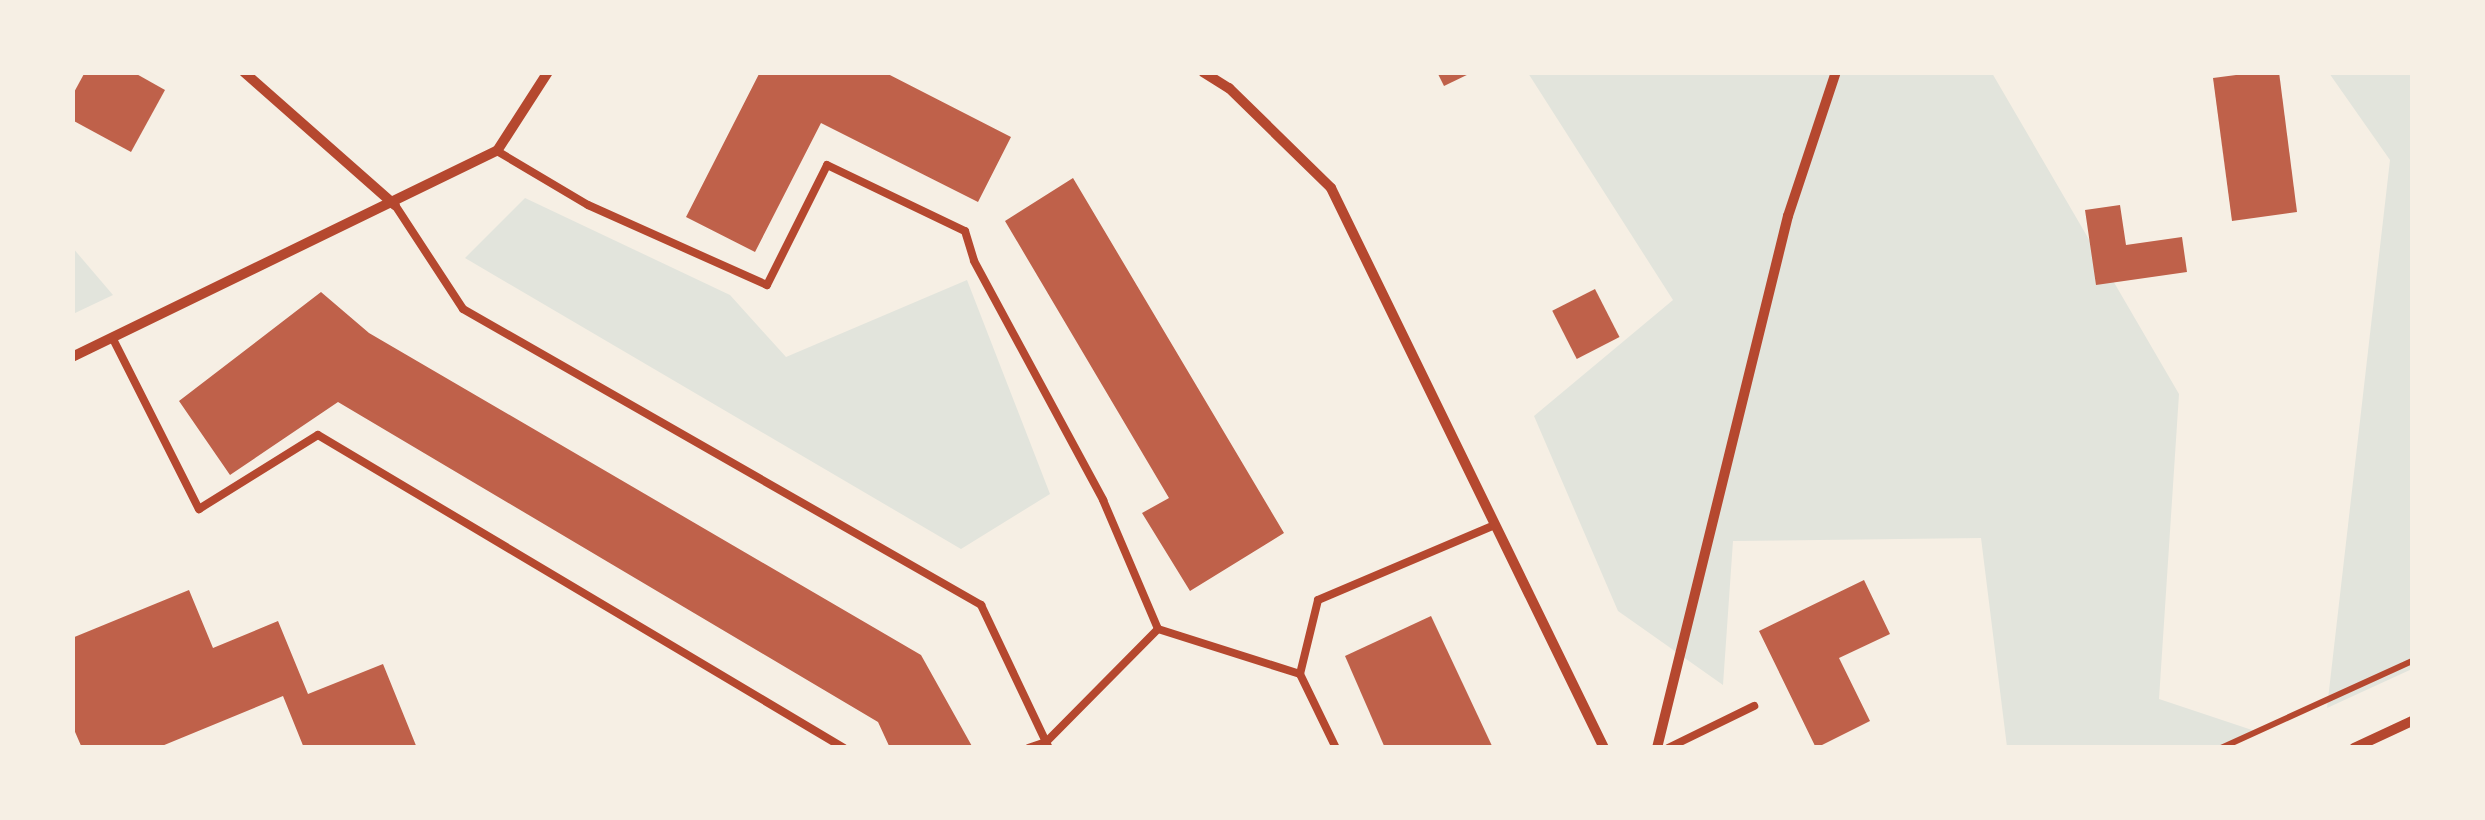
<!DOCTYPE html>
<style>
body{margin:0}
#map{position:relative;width:2485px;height:820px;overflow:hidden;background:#f6efe4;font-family:"Fira Sans",sans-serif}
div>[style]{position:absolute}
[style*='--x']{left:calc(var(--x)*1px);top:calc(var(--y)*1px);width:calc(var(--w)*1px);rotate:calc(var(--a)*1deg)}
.green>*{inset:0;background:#e2e4dc}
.building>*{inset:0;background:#bf614a;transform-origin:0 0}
.path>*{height:6px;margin:-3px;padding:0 3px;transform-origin:3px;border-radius:3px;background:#b5482f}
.service>*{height:8px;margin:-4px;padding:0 4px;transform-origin:4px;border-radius:4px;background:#b5482f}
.minor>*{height:10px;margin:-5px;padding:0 5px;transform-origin:5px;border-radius:5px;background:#b5482f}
span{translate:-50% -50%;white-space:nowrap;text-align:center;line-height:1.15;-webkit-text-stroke:10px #f6efe4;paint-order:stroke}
.frame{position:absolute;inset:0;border:75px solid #f6efe4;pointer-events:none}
</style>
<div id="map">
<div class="green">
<i style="clip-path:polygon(1528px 73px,1992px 73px,2179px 394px,2159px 699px,2258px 732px,2228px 747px,2007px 747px,1981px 538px,1733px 541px,1723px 685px,1618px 611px,1534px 416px,1673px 300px)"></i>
<i style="clip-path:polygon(2329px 73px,2412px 73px,2412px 669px,2327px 708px,2390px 160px)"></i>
<i style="clip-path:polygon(525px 198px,730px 295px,786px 357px,967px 280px,1050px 494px,961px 549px,465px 258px)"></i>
<i style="clip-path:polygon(72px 247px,113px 295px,73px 314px,72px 314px)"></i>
</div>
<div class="building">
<i style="clip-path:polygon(85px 72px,133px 72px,165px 90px,131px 152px,72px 120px,72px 96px)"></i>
<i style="clip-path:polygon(760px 72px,884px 72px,1011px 137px,978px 202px,821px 123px,755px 252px,686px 217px)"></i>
<i style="clip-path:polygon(1437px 72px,1473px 72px,1444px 86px)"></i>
<i style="clip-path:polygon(2259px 72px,2279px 72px,2297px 212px,2232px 221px,2213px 78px)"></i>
<i style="clip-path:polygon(1073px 178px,1284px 533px,1190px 591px,1142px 513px,1169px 498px,1005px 221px)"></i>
<i style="clip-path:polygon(2120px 205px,2126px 245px,2182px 237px,2187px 272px,2096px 285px,2085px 210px)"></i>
<i style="left:1595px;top:289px;width:54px;height:48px;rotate:63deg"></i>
<i style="clip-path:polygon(321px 292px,369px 333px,921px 655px,973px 748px,890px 748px,878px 722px,338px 402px,230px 475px,179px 401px)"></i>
<i style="clip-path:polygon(1864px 580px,1890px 634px,1839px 658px,1870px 721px,1816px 748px,1759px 631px)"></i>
<i style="clip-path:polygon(189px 590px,213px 648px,278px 621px,308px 694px,383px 664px,417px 748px,304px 748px,283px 696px,157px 748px,82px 748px,72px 725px,72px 638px)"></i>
<i style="clip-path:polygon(1431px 616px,1493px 748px,1385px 748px,1345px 656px)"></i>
</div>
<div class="path">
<i style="--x:2221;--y:748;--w:210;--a:-24.5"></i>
</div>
<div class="service">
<i style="--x:497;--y:151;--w:106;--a:30.7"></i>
<i style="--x:588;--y:205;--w:196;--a:24.1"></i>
<i style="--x:767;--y:285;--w:134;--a:-63.4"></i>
<i style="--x:827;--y:165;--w:153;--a:25.6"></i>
<i style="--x:965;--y:231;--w:31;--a:73"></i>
<i style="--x:974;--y:261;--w:272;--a:61.6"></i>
<i style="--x:1103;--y:500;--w:140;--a:66.9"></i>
<i style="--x:1158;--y:629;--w:159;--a:134.7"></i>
<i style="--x:1046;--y:742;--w:18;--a:161"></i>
<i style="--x:395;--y:205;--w:124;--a:56.8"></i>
<i style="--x:463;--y:309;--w:597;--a:29.74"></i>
<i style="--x:981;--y:605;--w:158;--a:64.6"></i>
<i style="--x:112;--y:337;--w:193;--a:63.2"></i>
<i style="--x:199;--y:509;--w:140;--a:-31.9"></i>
<i style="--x:318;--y:435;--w:612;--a:30.76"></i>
<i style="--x:1158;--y:629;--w:149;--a:17.6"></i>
<i style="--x:1300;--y:674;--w:82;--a:64.1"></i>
<i style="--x:1300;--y:674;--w:76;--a:-76.3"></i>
<i style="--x:1318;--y:600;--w:192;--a:-23"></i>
<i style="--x:1668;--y:748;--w:96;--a:-26"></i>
</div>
<div class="minor">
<i style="--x:244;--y:72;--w:201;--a:41.4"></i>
<i style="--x:1203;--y:72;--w:31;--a:32"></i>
<i style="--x:1229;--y:88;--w:143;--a:44.4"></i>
<i style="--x:1331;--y:188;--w:623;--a:64.01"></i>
<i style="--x:72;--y:357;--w:472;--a:-25.9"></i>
<i style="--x:497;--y:151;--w:94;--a:-57.2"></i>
<i style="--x:1657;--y:748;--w:548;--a:-76.17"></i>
<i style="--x:1788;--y:216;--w:152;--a:-71.6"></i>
<i style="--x:2354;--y:748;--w:64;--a:-25"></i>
</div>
<div class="frame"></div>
</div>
